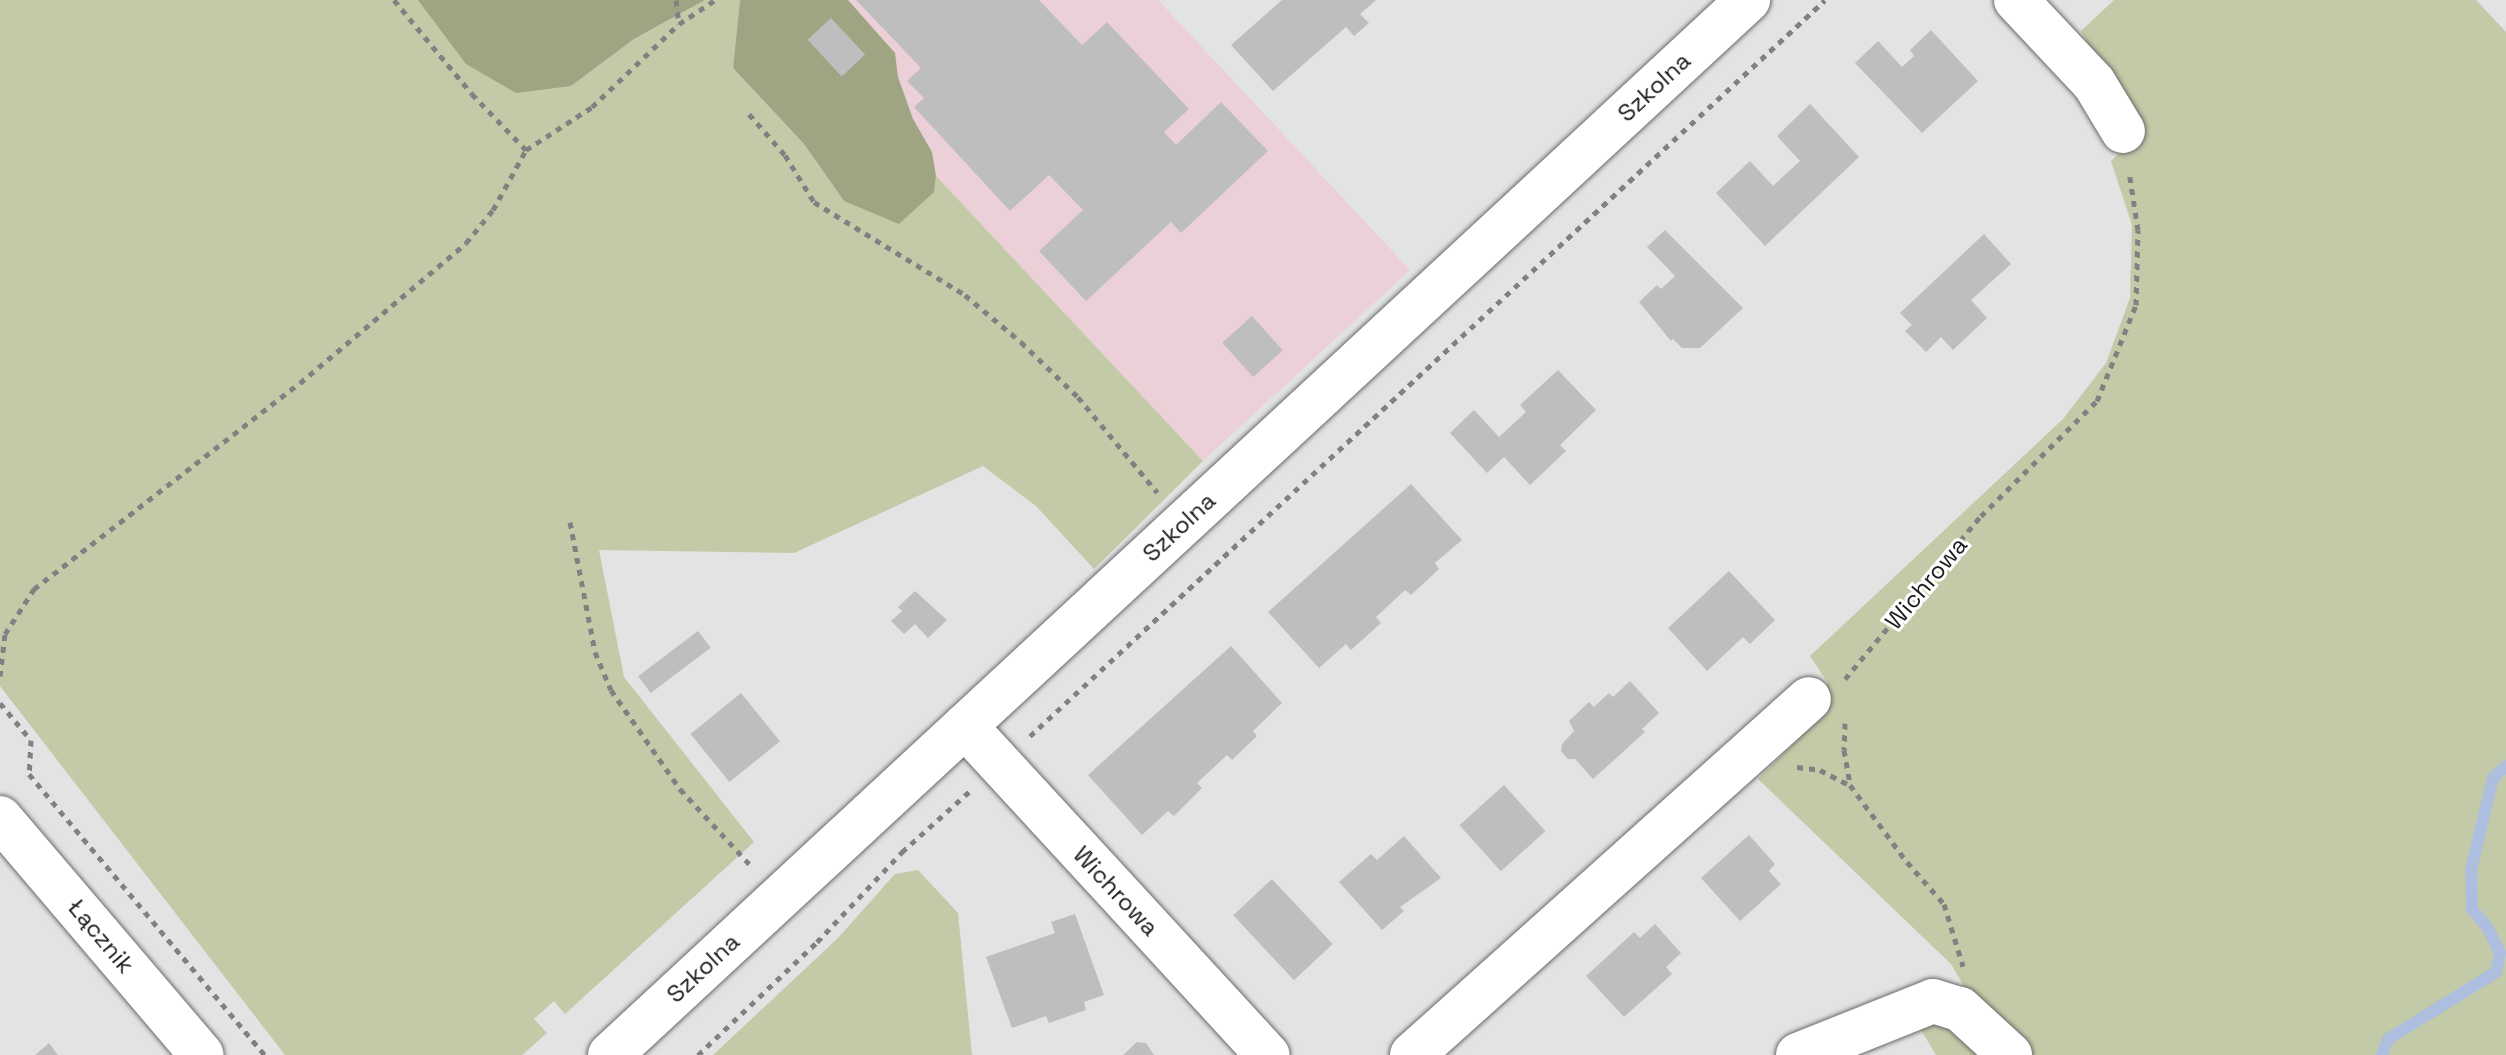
<!DOCTYPE html>
<meta charset="utf-8">
<style>
body{margin:0}
#map{position:relative;width:2506px;height:1055px;overflow:hidden;background:#e2e3e3;font-family:"Space Grotesk",sans-serif}
div>[style]{position:absolute}
[style*='--x']{left:calc(var(--x)*1px);top:calc(var(--y)*1px);width:calc(var(--w)*1px);rotate:calc(var(--a)*1deg)}
.industrial>*{inset:0;background:#ebd1d7}
.green>*{inset:0;background:#c3caa7}
.forest>*{inset:0;background:#9fa582}
.stream>*{height:12px;margin:-6px;padding:0 6px;transform-origin:6px;border-radius:6px;background:#adbede}
.building>*{inset:0;background:#bfbebe;transform-origin:0 0}
.path>*{height:5px;margin-top:-2.5px;transform-origin:0;background:repeating-linear-gradient(90deg,#818182 0 6px,transparent 0 12px)}
.roads{filter:drop-shadow(0 0 2px #6a6b6b) drop-shadow(0 0 2px #6a6b6b)}
.minor>*{height:44px;margin:-22px;padding:0 22px;transform-origin:22px;border-radius:22px;background:#fff}
span{translate:-50% -50%;white-space:nowrap;text-align:center;line-height:1.15;-webkit-text-stroke:6px #fff;paint-order:stroke}
.street-label{font-size:24px;color:#1b1b1c}
</style>
<div id="map">
<div class="industrial">
<i style="clip-path:polygon(770px 0,1158px 0,1410px 270px,1203px 461px)"></i>
</div>
<div class="green">
<i style="clip-path:polygon(0 0,419px 0,571px 86px,634px 39px,705px 0,740px 0,733px 68px,804px 144px,844px 201px,934px 192px,936px 176px,1203px 461px,1094px 569px,1036px 506px,983px 466px,794px 553px,599px 550px,624px 677px,754px 842px,565px 1014px,554px 1001px,534px 1019px,547px 1033px,522px 1055px,285px 1055px,0 686px)"></i>
<i style="clip-path:polygon(2114px 0,2476px 0,2506px 32px,2506px 1055px,2033px 1055px,1972px 1000px,1951px 964px,1758px 779px,1827px 710px,1827px 682px,1810px 656px,2063px 419px,2106px 363px,2130px 298px,2132px 225px,2111px 161px,2138px 134px,2081px 31px)"></i>
<i style="clip-path:polygon(918px 870px,958px 913px,972px 1055px,713px 1055px,838px 938px,895px 874px)"></i>
<i style="clip-path:polygon(1938px 1016px,1982px 1055px,1936px 1055px,1918px 1025px)"></i>
</div>
<div class="forest">
<i style="clip-path:polygon(418px 0,705px 0,634px 39px,571px 86px,516px 93px,466px 64px)"></i>
<i style="clip-path:polygon(740px 0,848px 0,895px 53px,898px 77px,913px 119px,932px 152px,936px 176px,934px 192px,899px 224px,844px 201px,804px 144px,733px 68px)"></i>
</div>
<div class="stream">
<i style="--x:2382;--y:1055;--w:17;--a:-69"></i>
<i style="--x:2388;--y:1039;--w:127;--a:-31.8"></i>
<i style="--x:2496;--y:972;--w:19;--a:-78"></i>
<i style="--x:2500;--y:953;--w:28;--a:-116"></i>
<i style="--x:2488;--y:928;--w:25;--a:-130"></i>
<i style="--x:2472;--y:909;--w:39;--a:-91"></i>
<i style="--x:2471;--y:870;--w:95;--a:-76.6"></i>
<i style="--x:2493;--y:778;--w:18;--a:-43"></i>
</div>
<div class="building">
<i style="clip-path:polygon(856px 0,1039px 0,1082px 45px,1107px 22px,1189px 109px,1164px 132px,1176px 145px,1221px 102px,1268px 151px,1181px 233px,1171px 222px,1086px 301px,1039px 251px,1083px 210px,1049px 175px,1010px 211px,914px 107px,924px 98px,907px 81px,921px 68px)"></i>
<i style="clip-path:polygon(1282px 0,1376px 0,1360px 14px,1369px 23px,1354px 36px,1346px 27px,1273px 91px,1231px 45px)"></i>
<i style="left:831px;top:18px;width:50px;height:32px;rotate:47deg"></i>
<i style="clip-path:polygon(1931px 30px,1978px 81px,1922px 133px,1855px 63px,1878px 41px,1902px 67px,1914px 56px,1910px 50px)"></i>
<i style="clip-path:polygon(1810px 104px,1859px 157px,1765px 246px,1716px 193px,1750px 161px,1773px 186px,1800px 161px,1777px 136px)"></i>
<i style="clip-path:polygon(1665px 230px,1743px 308px,1700px 348px,1682px 348px,1673px 339px,1671px 341px,1639px 302px,1657px 285px,1661px 289px,1675px 276px,1647px 247px)"></i>
<i style="clip-path:polygon(1984px 234px,2011px 264px,1971px 300px,1987px 318px,1953px 350px,1941px 337px,1926px 352px,1905px 331px,1912px 325px,1900px 313px)"></i>
<i style="left:1252px;top:316px;width:46px;height:40px;rotate:48deg"></i>
<i style="clip-path:polygon(1558px 370px,1596px 410px,1560px 445px,1566px 451px,1530px 485px,1504px 457px,1487px 473px,1450px 433px,1474px 410px,1499px 437px,1526px 412px,1520px 405px)"></i>
<i style="clip-path:polygon(1411px 484px,1462px 540px,1435px 563px,1439px 569px,1411px 595px,1405px 590px,1376px 617px,1381px 623px,1351px 650px,1346px 644px,1319px 668px,1268px 612px)"></i>
<i style="clip-path:polygon(1729px 571px,1775px 620px,1750px 644px,1743px 637px,1707px 671px,1668px 628px)"></i>
<i style="clip-path:polygon(915px 591px,947px 620px,928px 638px,915px 624px,904px 634px,891px 621px,902px 611px,898px 607px)"></i>
<i style="left:698px;top:631px;width:21px;height:75px;rotate:53deg"></i>
<i style="clip-path:polygon(1231px 646px,1282px 703px,1253px 731px,1257px 736px,1232px 760px,1227px 755px,1197px 783px,1202px 788px,1174px 816px,1168px 811px,1142px 835px,1088px 775px)"></i>
<i style="clip-path:polygon(1630px 681px,1659px 713px,1642px 729px,1645px 732px,1593px 779px,1575px 759px,1568px 759px,1561px 751px,1562px 744px,1574px 731px,1569px 721px,1589px 702px,1594px 707px,1609px 693px,1613px 697px)"></i>
<i style="left:741px;top:693px;width:62px;height:65px;rotate:51deg"></i>
<i style="left:1504px;top:785px;width:62px;height:60px;rotate:48deg"></i>
<i style="clip-path:polygon(1749px 835px,1775px 864px,1769px 871px,1781px 884px,1740px 921px,1701px 878px)"></i>
<i style="clip-path:polygon(1404px 836px,1441px 878px,1400px 907px,1404px 911px,1382px 930px,1339px 882px,1371px 854px,1377px 860px)"></i>
<i style="left:1272px;top:879px;width:89px;height:53px;rotate:47deg"></i>
<i style="clip-path:polygon(1075px 914px,1104px 995px,1084px 1002px,1086px 1010px,1049px 1023px,1046px 1016px,1012px 1028px,986px 957px,1055px 933px,1051px 922px)"></i>
<i style="clip-path:polygon(1655px 924px,1681px 953px,1666px 967px,1672px 974px,1624px 1017px,1586px 976px,1634px 932px,1640px 938px)"></i>
<i style="clip-path:polygon(1137px 1042px,1146px 1043px,1154px 1055px,1123px 1055px)"></i>
<i style="clip-path:polygon(49px 1043px,58px 1055px,35px 1055px)"></i>
</div>
<div class="path">
<i style="--x:394;--y:0;--w:122;--a:50.3"></i>
<i style="--x:472;--y:94;--w:78;--a:46"></i>
<i style="--x:526;--y:150;--w:79;--a:-33.1"></i>
<i style="--x:592;--y:107;--w:120;--a:-43.7"></i>
<i style="--x:679;--y:24;--w:43;--a:-33.7"></i>
<i style="--x:676;--y:0;--w:24;--a:83"></i>
<i style="--x:749;--y:114;--w:55;--a:48.7"></i>
<i style="--x:785;--y:155;--w:55;--a:58.3"></i>
<i style="--x:814;--y:202;--w:177;--a:31.6"></i>
<i style="--x:965;--y:295;--w:73;--a:40"></i>
<i style="--x:1021;--y:342;--w:79;--a:44"></i>
<i style="--x:1078;--y:397;--w:124;--a:50.3"></i>
<i style="--x:570;--y:522;--w:132;--a:79.1"></i>
<i style="--x:595;--y:652;--w:41;--a:67.2"></i>
<i style="--x:611;--y:690;--w:121;--a:55.1"></i>
<i style="--x:680;--y:789;--w:105;--a:47.3"></i>
<i style="--x:0;--y:676;--w:42;--a:-83.2"></i>
<i style="--x:5;--y:634;--w:54;--a:-57.2"></i>
<i style="--x:34;--y:589;--w:336;--a:-37.8"></i>
<i style="--x:300;--y:383;--w:217;--a:-40.1"></i>
<i style="--x:466;--y:243;--w:43;--a:-50.7"></i>
<i style="--x:493;--y:210;--w:68;--a:-61.2"></i>
<i style="--x:1845;--y:679;--w:212;--a:-50.2"></i>
<i style="--x:1981;--y:516;--w:163;--a:-44.8"></i>
<i style="--x:2097;--y:401;--w:104;--a:-67.9"></i>
<i style="--x:2136;--y:305;--w:75;--a:-88.5"></i>
<i style="--x:2138;--y:230;--w:60;--a:-98.7"></i>
<i style="--x:0;--y:703;--w:48;--a:50"></i>
<i style="--x:31;--y:740;--w:34;--a:93"></i>
<i style="--x:29;--y:774;--w:367;--a:50"></i>
<i style="--x:1845;--y:723;--w:27;--a:92"></i>
<i style="--x:1844;--y:750;--w:35;--a:80"></i>
<i style="--x:1030;--y:736;--w:1083;--a:-42.79"></i>
<i style="--x:1797;--y:767;--w:23;--a:7"></i>
<i style="--x:1820;--y:770;--w:34;--a:27"></i>
<i style="--x:1850;--y:785;--w:96;--a:53.5"></i>
<i style="--x:1907;--y:862;--w:56;--a:48.6"></i>
<i style="--x:1944;--y:904;--w:65;--a:73"></i>
<i style="--x:698;--y:1055;--w:164;--a:-43.5"></i>
<i style="--x:817;--y:942;--w:124;--a:-46.6"></i>
<i style="--x:902;--y:852;--w:91;--a:-41.9"></i>
</div>
<div class="roads">
<div class="minor">
<i style="--x:2016;--y:0;--w:114;--a:46.8"></i>
<i style="--x:2094;--y:83;--w:56;--a:58.9"></i>
<i style="--x:965;--y:726;--w:447;--a:47.4"></i>
<i style="--x:0;--y:818;--w:311;--a:49.6"></i>
<i style="--x:610;--y:1055;--w:1552;--a:-42.83"></i>
<i style="--x:1412;--y:1055;--w:533;--a:-41.88"></i>
<i style="--x:1798;--y:1055;--w:145;--a:-21.8"></i>
<i style="--x:1933;--y:1001;--w:28;--a:17"></i>
<i style="--x:1960;--y:1009;--w:68;--a:42.6"></i>
</div>
</div>
<div class="street-label">
<span style="left:1654px;top:87px;rotate:-43deg">Szkolna</span>
<span style="left:1179px;top:527px;rotate:-43deg">Szkolna</span>
<span style="left:1926px;top:583px;rotate:-50deg">Wichrowa</span>
<span style="left:1116px;top:891px;rotate:47deg">Wichrowa</span>
<span style="left:101px;top:936px;rotate:50deg">Łącznik</span>
<span style="left:703px;top:968px;rotate:-43deg">Szkolna</span>
</div>
</div>
